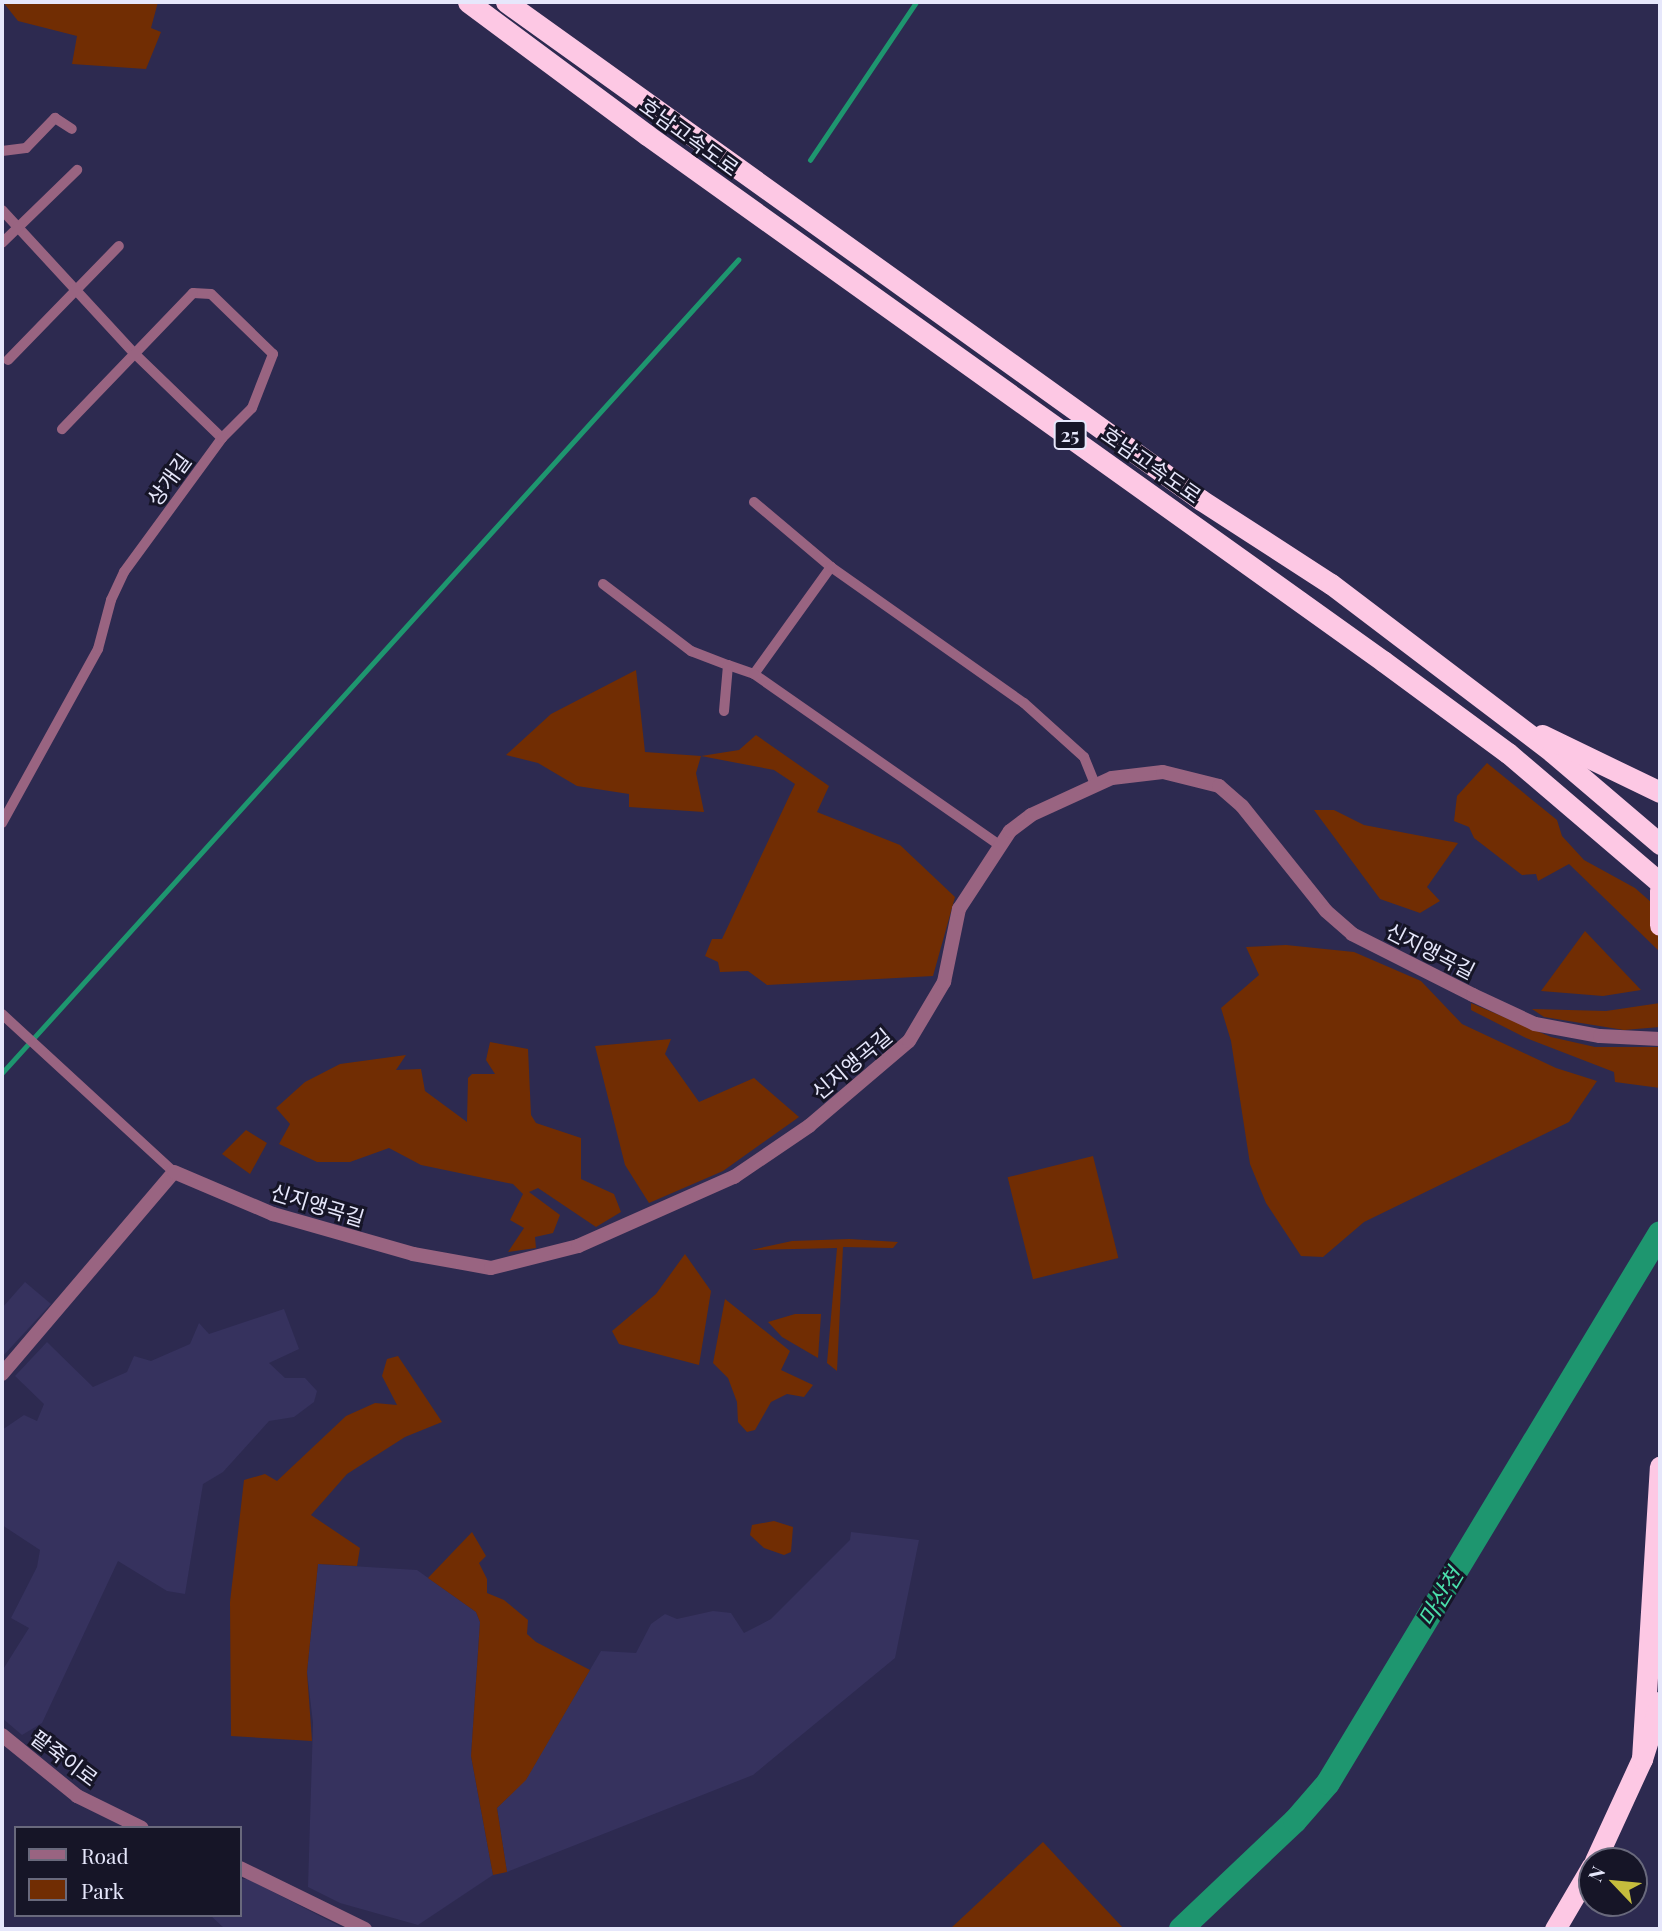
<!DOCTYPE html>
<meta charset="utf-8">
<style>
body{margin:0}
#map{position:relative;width:1662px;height:1931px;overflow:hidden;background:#2d2a50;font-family:"Playfair Display","Noto Sans KR",serif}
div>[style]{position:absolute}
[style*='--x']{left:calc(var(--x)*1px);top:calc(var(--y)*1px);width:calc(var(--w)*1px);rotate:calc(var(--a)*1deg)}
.built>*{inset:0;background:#36325e}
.green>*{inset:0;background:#712d03;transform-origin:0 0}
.stream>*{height:4.5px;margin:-2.25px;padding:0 2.25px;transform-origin:2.25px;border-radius:2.25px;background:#1e966f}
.river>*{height:24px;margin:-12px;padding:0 12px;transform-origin:12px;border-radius:12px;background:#1e966f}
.minor>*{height:10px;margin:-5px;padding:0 5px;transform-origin:5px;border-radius:5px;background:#996481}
.tertiary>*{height:14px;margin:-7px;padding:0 7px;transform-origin:7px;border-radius:7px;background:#996481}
.motorway>*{height:21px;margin:-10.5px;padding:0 10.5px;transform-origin:10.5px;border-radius:10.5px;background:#fdc8e4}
span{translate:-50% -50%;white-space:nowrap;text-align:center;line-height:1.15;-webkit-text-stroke:6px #161527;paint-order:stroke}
.shield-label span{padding:2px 5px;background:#161527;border:2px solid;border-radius:5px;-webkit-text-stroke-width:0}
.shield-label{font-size:19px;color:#e6e7fb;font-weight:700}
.street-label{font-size:21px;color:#e6e7fb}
.water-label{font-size:23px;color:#4be0ac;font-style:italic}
.frame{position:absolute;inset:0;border:4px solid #e6e7fb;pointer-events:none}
.legend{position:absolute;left:14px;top:1826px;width:228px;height:91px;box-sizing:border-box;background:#161527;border:2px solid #69697c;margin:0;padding:9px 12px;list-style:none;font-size:21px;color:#e6e7fb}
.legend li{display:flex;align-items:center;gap:14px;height:35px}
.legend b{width:35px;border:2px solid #69697c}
.north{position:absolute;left:1578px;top:1847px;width:70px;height:70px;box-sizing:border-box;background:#161527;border:2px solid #69697c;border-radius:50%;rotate:296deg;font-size:19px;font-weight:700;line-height:28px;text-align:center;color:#e6e7fb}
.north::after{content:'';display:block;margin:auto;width:24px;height:32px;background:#c5bc3d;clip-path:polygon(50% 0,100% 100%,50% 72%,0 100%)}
</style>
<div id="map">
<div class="built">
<i style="clip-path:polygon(25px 1282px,51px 1304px,2px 1357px,2px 1308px)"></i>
<i style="clip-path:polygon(284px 1309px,299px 1349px,269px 1363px,285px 1378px,305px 1378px,317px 1391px,314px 1402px,294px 1417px,269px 1421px,223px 1472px,203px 1484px,185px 1594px,167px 1591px,118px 1561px,42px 1723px,22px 1735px,2px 1718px,2px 1671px,29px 1628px,11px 1618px,37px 1567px,40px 1550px,2px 1525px,2px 1430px,24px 1415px,37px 1421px,44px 1404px,15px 1376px,47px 1342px,93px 1387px,127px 1372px,134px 1356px,151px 1361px,190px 1344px,199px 1323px,209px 1334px)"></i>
<i style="clip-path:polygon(851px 1532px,919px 1540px,895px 1658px,753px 1775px,507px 1872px,497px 1808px,526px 1779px,601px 1651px,636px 1653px,651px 1624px,665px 1614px,677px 1619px,713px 1611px,731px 1613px,744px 1633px,771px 1619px,850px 1540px)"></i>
<i style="clip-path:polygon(318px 1564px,417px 1570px,476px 1612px,480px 1622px,471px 1756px,493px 1875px,418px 1925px,340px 1903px,308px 1887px,313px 1723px,307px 1672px)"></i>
<i style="clip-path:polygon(240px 1879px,248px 1879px,345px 1929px,225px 1929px,210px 1915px,240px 1915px)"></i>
</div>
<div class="green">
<i style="clip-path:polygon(3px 2px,158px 2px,151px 28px,161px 32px,146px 69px,72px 64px,77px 36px,18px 21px)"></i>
<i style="clip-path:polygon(636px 670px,645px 752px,701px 756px,739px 750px,756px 735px,829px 786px,817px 812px,900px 845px,955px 897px,933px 976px,767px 985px,748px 971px,720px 972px,718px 962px,705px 956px,712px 939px,722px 939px,795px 784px,774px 770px,701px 756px,696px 773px,704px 812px,629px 807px,629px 794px,577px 786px,538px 763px,506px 755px,551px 714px)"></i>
<i style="clip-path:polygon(1487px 763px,1557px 820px,1562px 836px,1584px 860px,1635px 888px,1660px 910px,1660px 952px,1569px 864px,1538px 881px,1536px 874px,1522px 875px,1474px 838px,1469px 827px,1454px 821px,1457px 796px)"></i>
<i style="clip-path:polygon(1314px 810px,1334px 810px,1364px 825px,1458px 843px,1427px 887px,1440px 901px,1420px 913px,1380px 899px)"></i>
<i style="clip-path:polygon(1585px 931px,1641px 990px,1603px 996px,1541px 991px)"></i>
<i style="clip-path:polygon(1286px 945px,1354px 952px,1421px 981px,1462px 1024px,1556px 1068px,1597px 1081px,1569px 1122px,1364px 1222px,1323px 1257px,1301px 1256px,1266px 1203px,1250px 1164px,1231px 1041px,1221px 1008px,1259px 975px,1246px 947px)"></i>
<i style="clip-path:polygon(1471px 1003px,1551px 1037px,1595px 1047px,1660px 1047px,1660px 1088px,1615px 1082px,1614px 1072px,1526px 1038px,1471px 1010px)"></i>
<i style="clip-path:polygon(1660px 1003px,1660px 1027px,1624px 1030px,1544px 1017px,1532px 1009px,1606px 1011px)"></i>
<i style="clip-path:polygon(671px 1039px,665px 1054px,699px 1102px,754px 1078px,799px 1117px,723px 1171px,649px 1203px,625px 1165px,595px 1046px)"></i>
<i style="clip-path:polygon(490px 1042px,528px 1049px,531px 1115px,536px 1123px,581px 1138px,581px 1179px,614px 1194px,621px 1212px,596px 1227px,538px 1188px,529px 1192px,560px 1215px,553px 1233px,535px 1237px,536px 1248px,508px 1252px,524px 1228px,510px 1220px,523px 1194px,513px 1184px,421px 1165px,389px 1148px,350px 1162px,317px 1162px,279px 1144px,290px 1124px,276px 1108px,305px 1082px,340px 1064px,406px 1055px,396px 1070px,421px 1069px,425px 1091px,467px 1122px,468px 1078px,472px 1074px,495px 1074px,486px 1060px)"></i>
<i style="clip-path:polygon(246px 1130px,267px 1143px,250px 1174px,222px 1154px)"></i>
<i style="left:1093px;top:1156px;width:105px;height:88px;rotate:76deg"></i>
<i style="clip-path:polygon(849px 1239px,898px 1242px,893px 1248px,843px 1247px,837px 1371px,827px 1363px,837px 1248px,751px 1250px,792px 1241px)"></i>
<i style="clip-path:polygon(685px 1254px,711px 1291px,699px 1365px,619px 1344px,612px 1331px,656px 1294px)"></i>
<i style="clip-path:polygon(725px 1299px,790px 1351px,781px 1370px,813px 1385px,804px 1397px,787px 1394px,771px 1402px,755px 1430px,747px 1432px,738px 1422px,737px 1402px,728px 1378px,713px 1363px)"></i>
<i style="clip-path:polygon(795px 1314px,821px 1314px,818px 1358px,782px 1337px,768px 1322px)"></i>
<i style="clip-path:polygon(398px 1356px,442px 1422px,405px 1437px,347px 1474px,311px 1515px,360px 1548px,357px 1566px,318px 1564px,307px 1672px,312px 1741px,231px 1736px,230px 1602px,244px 1480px,265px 1474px,277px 1481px,346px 1416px,375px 1403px,397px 1405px,382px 1376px,387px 1359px)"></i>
<i style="clip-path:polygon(774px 1521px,793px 1527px,791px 1552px,784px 1555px,764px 1548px,750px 1535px,752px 1525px)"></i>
<i style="clip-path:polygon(472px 1532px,486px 1556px,479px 1563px,487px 1579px,487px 1593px,504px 1600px,528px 1620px,527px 1634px,536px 1642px,590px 1670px,526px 1780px,497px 1808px,507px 1872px,493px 1875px,471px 1756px,480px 1622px,476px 1612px,428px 1578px)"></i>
<i style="clip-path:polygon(1043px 1842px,1124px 1929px,950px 1929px)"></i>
</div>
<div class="stream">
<i style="--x:810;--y:160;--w:190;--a:-56.1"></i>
<i style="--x:2;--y:1073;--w:1097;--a:-47.85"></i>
</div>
<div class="river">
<i style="--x:1181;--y:1929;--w:157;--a:-43.5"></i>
<i style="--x:1295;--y:1821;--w:50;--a:-49"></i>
<i style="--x:1328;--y:1783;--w:642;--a:-58.88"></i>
</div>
<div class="minor">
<i style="--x:2;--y:151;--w:24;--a:-7"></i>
<i style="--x:26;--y:148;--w:42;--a:-46"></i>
<i style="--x:55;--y:118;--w:20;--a:33"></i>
<i style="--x:2;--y:210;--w:196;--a:47.3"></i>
<i style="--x:135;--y:354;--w:121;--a:44"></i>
<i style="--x:2;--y:243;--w:105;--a:-44.2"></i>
<i style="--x:8;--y:360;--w:159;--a:-45.8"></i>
<i style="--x:754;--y:502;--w:101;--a:40.2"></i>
<i style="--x:603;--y:584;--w:111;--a:37.3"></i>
<i style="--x:691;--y:651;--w:40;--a:21"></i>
<i style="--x:754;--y:674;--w:132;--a:-54.3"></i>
<i style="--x:831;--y:567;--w:236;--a:35.2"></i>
<i style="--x:1024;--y:703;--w:81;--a:42"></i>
<i style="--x:1084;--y:757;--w:29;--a:68"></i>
<i style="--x:724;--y:711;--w:46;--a:-85"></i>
<i style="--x:728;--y:665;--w:28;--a:19"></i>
<i style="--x:754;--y:674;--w:297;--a:34.9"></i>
<i style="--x:2;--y:823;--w:199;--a:-61.1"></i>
<i style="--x:98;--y:649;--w:51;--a:-75.1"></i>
<i style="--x:111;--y:600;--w:31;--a:-65"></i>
<i style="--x:124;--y:572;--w:166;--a:-53.8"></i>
<i style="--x:222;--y:438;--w:42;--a:-45"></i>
<i style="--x:252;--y:408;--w:58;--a:-68.7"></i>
<i style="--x:273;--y:354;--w:86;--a:-135.9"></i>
<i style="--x:211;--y:294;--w:18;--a:-177"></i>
<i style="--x:193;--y:293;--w:189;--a:133.9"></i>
<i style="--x:2;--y:1014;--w:234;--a:42.6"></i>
</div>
<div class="tertiary">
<i style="--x:2;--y:1374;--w:265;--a:-49.6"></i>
<i style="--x:174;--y:1172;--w:108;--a:23"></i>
<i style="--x:273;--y:1214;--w:146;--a:15.9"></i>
<i style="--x:413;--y:1254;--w:79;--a:10.2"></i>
<i style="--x:491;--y:1268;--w:90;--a:-14.2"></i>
<i style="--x:578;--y:1246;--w:171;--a:-23.9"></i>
<i style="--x:734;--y:1177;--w:91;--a:-34.2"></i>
<i style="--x:809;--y:1126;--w:131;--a:-40.4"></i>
<i style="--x:909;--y:1041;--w:69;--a:-59.3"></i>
<i style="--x:944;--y:982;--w:75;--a:-78.4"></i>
<i style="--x:959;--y:909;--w:93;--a:-56.8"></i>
<i style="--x:1010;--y:831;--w:26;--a:-37"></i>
<i style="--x:1031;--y:815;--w:89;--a:-24.6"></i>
<i style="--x:1112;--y:778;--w:51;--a:-6.7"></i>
<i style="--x:1163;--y:772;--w:58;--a:14"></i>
<i style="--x:1219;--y:786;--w:30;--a:41"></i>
<i style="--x:1242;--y:806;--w:134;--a:51.3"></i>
<i style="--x:1326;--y:911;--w:35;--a:41"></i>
<i style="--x:1352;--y:934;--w:136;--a:26.8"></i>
<i style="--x:1473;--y:995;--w:68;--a:25.1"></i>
<i style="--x:1535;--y:1024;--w:66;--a:10.5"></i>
<i style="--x:1600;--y:1036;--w:60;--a:2.9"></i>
<i style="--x:2;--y:1735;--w:97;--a:39.1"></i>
<i style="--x:77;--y:1796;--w:72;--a:26.2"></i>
<i style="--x:240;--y:1868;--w:139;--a:26"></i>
</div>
<div class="motorway">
<i style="--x:468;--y:2;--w:223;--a:36.6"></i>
<i style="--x:647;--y:135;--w:905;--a:35.55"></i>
<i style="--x:1383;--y:661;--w:155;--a:36.4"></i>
<i style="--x:1508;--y:753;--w:200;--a:40.5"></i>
<i style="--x:506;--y:2;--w:855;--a:35.62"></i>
<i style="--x:1201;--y:500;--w:155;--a:32.9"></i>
<i style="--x:1331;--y:584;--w:278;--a:37.2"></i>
<i style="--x:1552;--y:752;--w:142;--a:40.4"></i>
<i style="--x:1542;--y:735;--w:131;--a:25.8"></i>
<i style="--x:1660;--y:890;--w:35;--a:90"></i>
<i style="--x:1642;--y:1759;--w:293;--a:-86.5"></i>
<i style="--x:1595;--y:1861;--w:112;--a:-65.3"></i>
<i style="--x:1642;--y:1759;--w:60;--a:-72.5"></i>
<i style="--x:1555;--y:1929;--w:73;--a:-59.6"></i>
</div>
<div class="shield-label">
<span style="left:1070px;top:435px">25</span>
</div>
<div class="street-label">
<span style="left:690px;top:136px;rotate:36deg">호남고속도로</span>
<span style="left:1152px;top:464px;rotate:35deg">호남고속도로</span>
<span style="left:168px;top:479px;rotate:-54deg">상개길</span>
<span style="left:1431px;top:950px;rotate:27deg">신지앵곡길</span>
<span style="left:851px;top:1063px;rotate:-40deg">신지앵곡길</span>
<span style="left:318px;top:1204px;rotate:17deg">신지앵곡길</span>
<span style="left:65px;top:1757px;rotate:37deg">팥죽이로</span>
</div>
<div class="water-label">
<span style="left:1440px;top:1597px;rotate:-59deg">마산천</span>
</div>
<div class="frame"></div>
<ul class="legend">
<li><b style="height:9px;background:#996481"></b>Road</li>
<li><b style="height:19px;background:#712d03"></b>Park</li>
</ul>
<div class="north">N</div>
</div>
